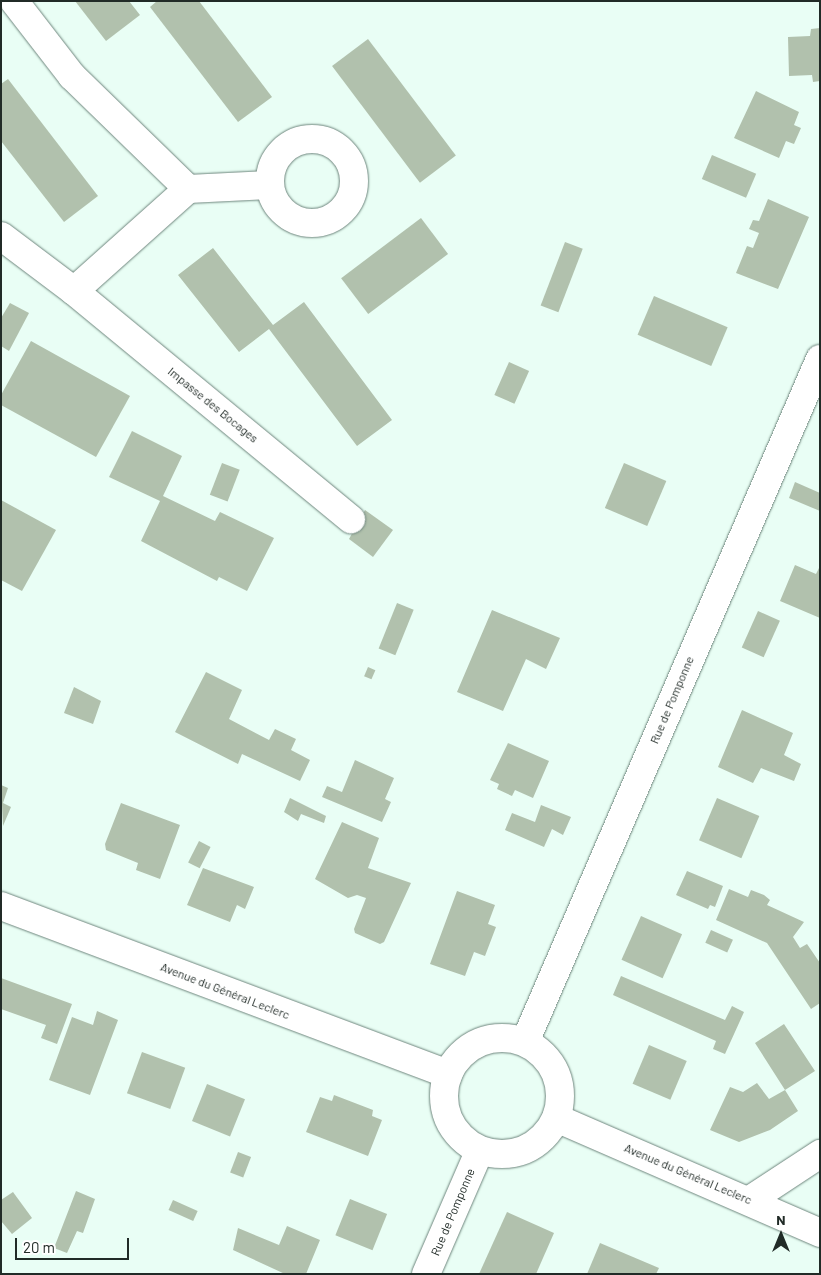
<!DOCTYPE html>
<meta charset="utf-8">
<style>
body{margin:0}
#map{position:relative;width:821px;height:1275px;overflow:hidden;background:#e9fef5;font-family:Barlow,sans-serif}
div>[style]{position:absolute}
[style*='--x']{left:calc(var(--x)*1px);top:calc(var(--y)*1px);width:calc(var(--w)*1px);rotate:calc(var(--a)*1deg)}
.building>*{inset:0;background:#b1c1ad;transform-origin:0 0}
.roads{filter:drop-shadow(0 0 1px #6e867d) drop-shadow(0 0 1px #6e867d)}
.street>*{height:28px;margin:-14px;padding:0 14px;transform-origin:14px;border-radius:14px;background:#fff}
.street>.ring{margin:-14px;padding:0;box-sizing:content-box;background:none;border:28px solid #fff;border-radius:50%}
span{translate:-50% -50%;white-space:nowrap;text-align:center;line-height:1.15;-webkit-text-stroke:5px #fff;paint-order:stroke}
.street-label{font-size:12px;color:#212b27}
.frame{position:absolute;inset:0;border:2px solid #212b27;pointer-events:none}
.north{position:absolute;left:756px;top:1210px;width:50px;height:50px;-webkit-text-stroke:4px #fff;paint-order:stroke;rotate:0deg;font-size:14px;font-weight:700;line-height:20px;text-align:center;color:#212b27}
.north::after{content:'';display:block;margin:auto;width:18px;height:22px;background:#212b27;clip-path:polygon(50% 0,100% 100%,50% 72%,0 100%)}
.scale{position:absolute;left:15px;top:1238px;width:114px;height:22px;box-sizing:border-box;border:2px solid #212b27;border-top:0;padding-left:6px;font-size:15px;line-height:18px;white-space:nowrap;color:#212b27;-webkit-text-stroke:4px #fff;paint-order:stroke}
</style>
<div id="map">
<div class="building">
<i style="clip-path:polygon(75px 1px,129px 1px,140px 15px,106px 41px)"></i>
<i style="clip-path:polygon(157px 1px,199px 1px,272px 97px,238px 122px,150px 7px)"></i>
<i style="clip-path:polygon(820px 28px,820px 81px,813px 82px,812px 75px,789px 76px,788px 37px,810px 36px,811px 29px)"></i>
<i style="left:368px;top:39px;width:146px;height:45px;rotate:53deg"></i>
<i style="clip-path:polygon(8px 79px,98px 196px,64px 222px,1px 141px,1px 84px)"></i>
<i style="clip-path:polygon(756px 91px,799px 112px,794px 125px,801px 128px,794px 144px,786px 141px,779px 158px,734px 138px)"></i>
<i style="left:712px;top:155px;width:48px;height:26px;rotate:23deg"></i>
<i style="clip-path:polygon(768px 199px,809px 217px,778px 289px,736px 273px,747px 246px,753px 248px,759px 233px,749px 229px,753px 220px,759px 221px)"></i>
<i style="left:421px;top:218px;width:45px;height:100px;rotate:53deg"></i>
<i style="left:565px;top:242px;width:19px;height:68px;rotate:21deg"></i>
<i style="clip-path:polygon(213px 248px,273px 325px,304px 302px,392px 420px,357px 446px,269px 329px,239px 352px,178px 275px)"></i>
<i style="left:654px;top:296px;width:80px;height:42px;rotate:23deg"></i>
<i style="clip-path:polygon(10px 303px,29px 313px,9px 351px,1px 346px,1px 318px)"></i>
<i style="clip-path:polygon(31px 341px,130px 396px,96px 457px,1px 405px,1px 395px)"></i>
<i style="left:509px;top:362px;width:22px;height:36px;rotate:24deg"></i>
<i style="clip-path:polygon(132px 431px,182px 456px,163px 496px,215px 521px,220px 512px,274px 538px,247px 591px,219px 577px,217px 581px,141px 541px,160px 501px,109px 477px)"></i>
<i style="left:222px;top:463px;width:19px;height:34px;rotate:21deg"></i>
<i style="left:624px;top:463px;width:46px;height:49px;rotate:23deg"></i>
<i style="clip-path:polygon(795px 482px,820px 493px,820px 511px,789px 498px)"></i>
<i style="clip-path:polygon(1px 500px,56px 530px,22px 591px,1px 580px)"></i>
<i style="clip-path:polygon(365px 510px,393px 530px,373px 557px,349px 539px)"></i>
<i style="clip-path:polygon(795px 565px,816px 574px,820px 566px,820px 618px,780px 601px)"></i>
<i style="left:397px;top:603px;width:18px;height:49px;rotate:22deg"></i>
<i style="clip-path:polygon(492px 610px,560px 638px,546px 669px,526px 659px,503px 711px,457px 692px)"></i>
<i style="left:758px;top:611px;width:24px;height:40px;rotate:24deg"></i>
<i style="left:368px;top:667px;width:8px;height:10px;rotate:23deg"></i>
<i style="clip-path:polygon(206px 672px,242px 690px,229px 719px,269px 740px,275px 729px,296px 739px,291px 750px,310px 760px,300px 781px,242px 754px,238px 764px,175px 732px)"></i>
<i style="clip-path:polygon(74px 687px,101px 701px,93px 724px,64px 713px)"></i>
<i style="clip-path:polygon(742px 710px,793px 733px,784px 755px,801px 764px,794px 781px,761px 768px,753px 783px,718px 767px)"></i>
<i style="clip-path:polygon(508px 743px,549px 761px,533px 798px,515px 790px,512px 796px,497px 789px,499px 784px,490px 780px)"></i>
<i style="clip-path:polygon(355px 760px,394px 778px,385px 799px,391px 802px,382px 822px,322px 797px,327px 786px,342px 792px)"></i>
<i style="clip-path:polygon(1px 785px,8px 788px,3px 803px,11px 807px,3px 826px)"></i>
<i style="clip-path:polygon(290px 798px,326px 816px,324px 823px,301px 814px,298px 821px,284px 812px)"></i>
<i style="left:717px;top:798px;width:46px;height:46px;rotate:23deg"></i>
<i style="clip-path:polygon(121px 803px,180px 825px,160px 879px,136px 870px,138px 863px,106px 850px,105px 844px)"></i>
<i style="clip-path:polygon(541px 805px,571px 817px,563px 835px,552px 829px,544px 847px,505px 830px,512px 813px,535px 822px)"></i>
<i style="clip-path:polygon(342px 822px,379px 838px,368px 868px,411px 883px,384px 942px,380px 944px,355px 933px,354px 929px,366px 898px,357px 895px,348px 898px,315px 879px)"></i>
<i style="left:199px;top:841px;width:13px;height:24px;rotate:27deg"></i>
<i style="clip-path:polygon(203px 868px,254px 887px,245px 909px,237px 905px,230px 922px,187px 905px)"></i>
<i style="clip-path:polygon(687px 871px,723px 886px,715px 907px,710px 905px,708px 909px,676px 895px)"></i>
<i style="clip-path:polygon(729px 889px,748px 897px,751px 890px,764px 895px,770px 900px,767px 905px,804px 922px,793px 937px,800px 948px,807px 944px,820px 963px,820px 1003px,811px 1009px,767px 943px,716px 920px)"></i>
<i style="clip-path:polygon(457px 891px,495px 905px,488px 924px,496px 927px,485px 956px,474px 952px,465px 976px,430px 964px)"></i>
<i style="left:641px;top:916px;width:45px;height:48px;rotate:24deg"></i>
<i style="left:711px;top:930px;width:24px;height:14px;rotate:24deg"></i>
<i style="clip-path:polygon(621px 976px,725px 1020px,732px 1006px,744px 1012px,725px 1054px,713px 1049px,716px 1041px,613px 995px)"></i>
<i style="clip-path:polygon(1px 978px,72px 1004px,57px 1044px,41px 1038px,46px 1025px,1px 1009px)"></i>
<i style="clip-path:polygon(97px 1011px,118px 1020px,90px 1095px,49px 1080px,72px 1017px,93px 1025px)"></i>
<i style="clip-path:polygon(784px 1024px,815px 1071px,785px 1090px,798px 1111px,770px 1130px,739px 1142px,710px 1130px,730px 1087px,743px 1092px,757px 1083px,769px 1099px,785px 1090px,755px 1043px)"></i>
<i style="left:649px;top:1045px;width:41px;height:42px;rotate:23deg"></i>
<i style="left:142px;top:1052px;width:46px;height:44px;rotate:20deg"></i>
<i style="left:207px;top:1084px;width:41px;height:40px;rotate:22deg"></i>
<i style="clip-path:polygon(334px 1095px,373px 1110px,372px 1116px,382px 1120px,368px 1156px,306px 1132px,320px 1097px,332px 1101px)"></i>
<i style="left:238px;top:1152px;width:14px;height:22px;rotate:21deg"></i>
<i style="clip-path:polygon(76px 1191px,95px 1199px,83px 1233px,77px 1231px,67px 1253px,54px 1248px)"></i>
<i style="clip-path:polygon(13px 1192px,32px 1218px,12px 1234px,1px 1221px,1px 1200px)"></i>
<i style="left:350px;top:1199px;width:40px;height:39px;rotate:22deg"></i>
<i style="left:173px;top:1200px;width:27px;height:11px;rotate:24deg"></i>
<i style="clip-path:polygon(507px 1212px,554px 1233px,536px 1274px,479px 1274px)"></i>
<i style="clip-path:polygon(287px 1226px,320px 1240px,306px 1274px,285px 1274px,233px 1250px,238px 1228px,279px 1245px)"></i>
<i style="clip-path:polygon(600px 1243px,659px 1268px,656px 1274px,587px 1274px)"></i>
</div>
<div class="roads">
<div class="street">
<i style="--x:14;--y:1;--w:95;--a:52.3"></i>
<i style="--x:72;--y:76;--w:162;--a:44.2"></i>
<i style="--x:188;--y:189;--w:153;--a:138.2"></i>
<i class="ring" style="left:270px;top:139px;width:56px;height:56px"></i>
<i style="--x:188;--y:189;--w:81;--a:-2.8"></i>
<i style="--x:1;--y:236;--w:91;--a:37"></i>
<i style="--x:74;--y:291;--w:359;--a:39.5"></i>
<i style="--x:1;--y:906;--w:478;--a:20.6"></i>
<i class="ring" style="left:444px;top:1038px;width:88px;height:88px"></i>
<i style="--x:525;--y:1042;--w:744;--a:-66.64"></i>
<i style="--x:556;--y:1118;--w:288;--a:23.5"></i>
<i style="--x:750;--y:1200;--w:84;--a:-33.3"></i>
<i style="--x:426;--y:1274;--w:135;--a:-66.5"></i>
</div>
</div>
<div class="street-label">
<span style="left:213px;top:405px;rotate:39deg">Impasse des Bocages</span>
<span style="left:672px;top:700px;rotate:-67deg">Rue de Pomponne</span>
<span style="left:225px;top:991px;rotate:21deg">Avenue du Général Leclerc</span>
<span style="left:688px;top:1174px;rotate:23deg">Avenue du Général Leclerc</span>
<span style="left:453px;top:1212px;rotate:-67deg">Rue de Pomponne</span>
</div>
<div class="frame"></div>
<div class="north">N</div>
<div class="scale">20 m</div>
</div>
